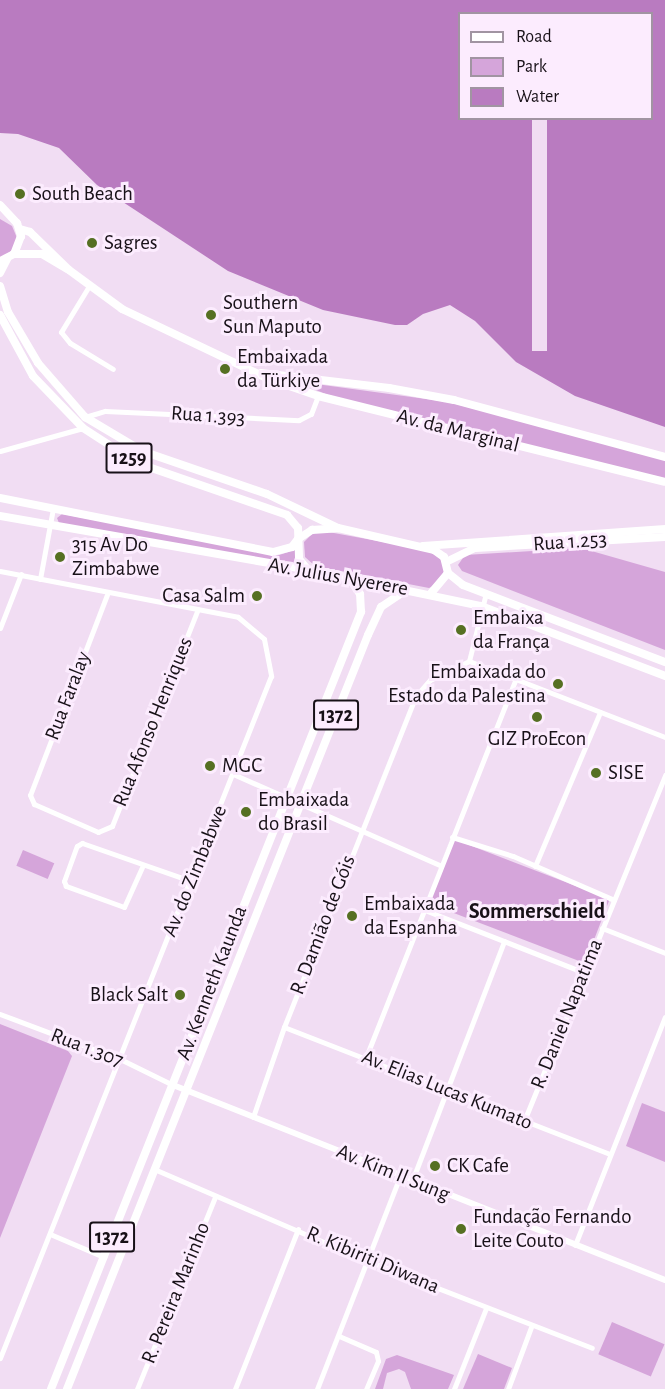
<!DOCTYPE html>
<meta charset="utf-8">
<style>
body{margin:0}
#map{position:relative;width:665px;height:1389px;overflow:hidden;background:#f1ddf3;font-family:"Alegreya Sans",sans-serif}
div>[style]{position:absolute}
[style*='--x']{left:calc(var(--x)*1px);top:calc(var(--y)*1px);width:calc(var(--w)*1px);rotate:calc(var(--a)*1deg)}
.green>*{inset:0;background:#d5a5da;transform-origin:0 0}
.water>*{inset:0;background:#b97bc0}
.pier>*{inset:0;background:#f1ddf3;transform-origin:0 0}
.minor>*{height:5px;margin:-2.5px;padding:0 2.5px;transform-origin:2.5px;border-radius:2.5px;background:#fff}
.tertiary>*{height:6px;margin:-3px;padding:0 3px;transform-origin:3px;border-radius:3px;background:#fff}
.secondary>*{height:8px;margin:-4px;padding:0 4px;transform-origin:4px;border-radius:4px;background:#fff}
.primary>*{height:8px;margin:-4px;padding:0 4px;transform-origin:4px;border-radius:4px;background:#fff}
.dots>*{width:16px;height:16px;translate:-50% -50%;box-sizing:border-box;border:3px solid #fcecfe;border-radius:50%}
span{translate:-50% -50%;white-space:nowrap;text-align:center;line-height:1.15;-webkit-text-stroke:6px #fcecfe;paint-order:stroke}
.shield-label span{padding:2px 4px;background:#fcecfe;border:2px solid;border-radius:4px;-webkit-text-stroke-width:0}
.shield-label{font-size:20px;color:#181118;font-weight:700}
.poi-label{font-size:21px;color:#181118}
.left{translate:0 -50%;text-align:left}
.right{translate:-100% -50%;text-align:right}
.street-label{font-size:21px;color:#181118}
.neighbourhood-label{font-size:22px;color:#181118;font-weight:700}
.legend{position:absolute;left:458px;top:12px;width:195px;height:108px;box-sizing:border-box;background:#fcecfe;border:2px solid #a194a2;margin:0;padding:8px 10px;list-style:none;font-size:18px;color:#181118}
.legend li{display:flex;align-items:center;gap:12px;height:30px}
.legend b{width:30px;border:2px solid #a194a2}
</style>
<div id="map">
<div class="green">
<i style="clip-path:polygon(0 219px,12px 226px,17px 238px,13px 250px,0 258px)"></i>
<i style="clip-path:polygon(294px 381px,448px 402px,665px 459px,665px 479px,333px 397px)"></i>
<i style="clip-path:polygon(62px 514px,279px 555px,295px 550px,301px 566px,59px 523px,57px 518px)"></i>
<i style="clip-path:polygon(323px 531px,427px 550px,441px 558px,446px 568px,436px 585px,429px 588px,315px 566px,305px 557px,304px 542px,313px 533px)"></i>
<i style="clip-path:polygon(581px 548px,665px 572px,665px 650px,462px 571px,458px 565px,465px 555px)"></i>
<i style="left:451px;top:838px;width:170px;height:69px;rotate:21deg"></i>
<i style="left:23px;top:850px;width:34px;height:17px;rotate:23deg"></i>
<i style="clip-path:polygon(0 1024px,68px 1051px,72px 1056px,0 1238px)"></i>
<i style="clip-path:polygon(642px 1103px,665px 1112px,665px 1162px,626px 1146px)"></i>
<i style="left:612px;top:1322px;width:57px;height:35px;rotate:23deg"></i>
<i style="clip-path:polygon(478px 1354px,512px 1368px,504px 1389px,463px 1389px)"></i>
<i style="clip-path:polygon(397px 1355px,454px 1375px,448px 1389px,411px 1389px,405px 1372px,399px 1369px,387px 1373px,383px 1389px,375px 1389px,386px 1359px)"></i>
</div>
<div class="water">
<i style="clip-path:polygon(evenodd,0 0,665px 0,665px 427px,575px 396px,516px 362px,475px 321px,450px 305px,423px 314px,407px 325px,395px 325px,323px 310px,228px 271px,97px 185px,59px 148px,18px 134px,0 133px,0 0,460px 14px,652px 14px,652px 118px,460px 118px,460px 14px)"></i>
</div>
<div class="pier">
<i style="left:532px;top:119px;width:15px;height:232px"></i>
</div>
<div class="minor">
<i style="--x:89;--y:286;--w:54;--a:121.3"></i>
<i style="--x:61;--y:332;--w:14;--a:51"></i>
<i style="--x:70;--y:343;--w:50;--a:31.2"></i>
<i style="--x:85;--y:417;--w:21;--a:-17"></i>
<i style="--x:105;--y:411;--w:194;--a:2.7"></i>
<i style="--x:299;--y:420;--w:13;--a:-27"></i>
<i style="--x:311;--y:414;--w:19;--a:-69"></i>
<i style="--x:0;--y:451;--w:86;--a:-15.5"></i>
<i style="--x:0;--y:571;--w:242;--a:10.9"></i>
<i style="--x:238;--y:617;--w:34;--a:40"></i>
<i style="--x:264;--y:639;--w:38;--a:79"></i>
<i style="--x:271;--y:676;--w:734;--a:111.67"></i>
<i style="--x:40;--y:579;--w:72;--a:-79.6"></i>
<i style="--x:108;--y:592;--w:217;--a:111"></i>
<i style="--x:30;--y:795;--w:10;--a:66"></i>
<i style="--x:34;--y:804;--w:70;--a:23.6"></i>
<i style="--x:98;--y:832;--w:15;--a:-23"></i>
<i style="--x:112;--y:826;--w:233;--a:-68.4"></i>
<i style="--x:0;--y:628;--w:58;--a:-68.7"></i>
<i style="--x:469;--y:661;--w:210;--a:21.2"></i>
<i style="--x:469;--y:661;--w:70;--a:-76"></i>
<i style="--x:233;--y:774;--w:225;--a:23.8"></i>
<i style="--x:452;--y:837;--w:64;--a:17.3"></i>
<i style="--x:513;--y:856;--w:110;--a:23.5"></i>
<i style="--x:143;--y:865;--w:46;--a:114.3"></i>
<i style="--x:124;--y:907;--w:62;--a:-160.1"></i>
<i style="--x:66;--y:886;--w:5;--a:-112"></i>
<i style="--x:64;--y:881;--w:37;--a:-70"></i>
<i style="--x:77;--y:846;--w:6;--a:-31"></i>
<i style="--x:82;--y:843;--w:115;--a:19.2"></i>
<i style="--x:535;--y:866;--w:167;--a:-67.1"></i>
<i style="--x:422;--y:909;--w:175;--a:21.4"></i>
<i style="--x:602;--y:928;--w:68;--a:21.6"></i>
<i style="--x:0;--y:1014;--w:128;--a:20.6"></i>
<i style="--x:120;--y:1059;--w:59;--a:26.1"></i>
<i style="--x:284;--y:1027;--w:349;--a:21.3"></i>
<i style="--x:366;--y:1057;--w:407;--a:-68.4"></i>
<i style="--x:253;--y:1117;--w:95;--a:-71"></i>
<i style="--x:284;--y:1027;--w:355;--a:-68.3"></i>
<i style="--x:415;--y:697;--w:23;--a:-49"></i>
<i style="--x:430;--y:680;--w:43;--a:-26"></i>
<i style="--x:524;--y:1121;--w:374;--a:-67.8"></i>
<i style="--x:154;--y:1169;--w:233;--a:23.3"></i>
<i style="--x:368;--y:1261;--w:240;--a:21.2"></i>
<i style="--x:412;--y:1181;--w:257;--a:-69"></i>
<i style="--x:50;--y:1234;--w:59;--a:23.1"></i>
<i style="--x:575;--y:1245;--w:245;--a:-68.5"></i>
<i style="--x:339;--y:1336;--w:40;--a:23.4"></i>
<i style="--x:376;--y:1352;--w:9;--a:77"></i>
<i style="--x:378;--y:1361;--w:30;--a:113"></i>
<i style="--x:137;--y:1389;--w:207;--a:-67.9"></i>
<i style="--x:235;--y:1389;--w:172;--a:-68.5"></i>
<i style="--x:317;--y:1389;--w:229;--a:-68.7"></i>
<i style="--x:454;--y:1389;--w:87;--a:-68.4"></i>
<i style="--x:508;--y:1389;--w:66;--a:-69.6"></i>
</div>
<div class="tertiary">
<i style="--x:173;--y:1085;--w:529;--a:21.62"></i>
</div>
<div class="secondary">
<i style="--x:20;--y:229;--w:10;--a:17"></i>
<i style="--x:30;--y:232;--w:54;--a:44.3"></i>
<i style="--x:69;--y:270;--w:66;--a:36.3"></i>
<i style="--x:122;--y:309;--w:163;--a:25.5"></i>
<i style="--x:269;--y:379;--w:52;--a:19.1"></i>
<i style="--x:318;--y:396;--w:357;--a:13.9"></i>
<i style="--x:14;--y:254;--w:28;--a:0"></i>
<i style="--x:42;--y:254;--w:29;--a:31"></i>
<i style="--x:261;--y:373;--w:129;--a:6.7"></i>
<i style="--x:389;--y:388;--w:66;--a:10.5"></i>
<i style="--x:454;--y:400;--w:219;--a:15.1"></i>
<i style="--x:0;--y:498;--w:278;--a:11.2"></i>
<i style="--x:273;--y:552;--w:20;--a:-15"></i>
<i style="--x:292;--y:547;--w:10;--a:-53"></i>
<i style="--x:0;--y:516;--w:313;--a:9.9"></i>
<i style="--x:423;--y:546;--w:243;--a:-4"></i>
<i style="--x:446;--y:562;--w:32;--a:-26"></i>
<i style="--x:475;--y:548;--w:190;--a:-3.3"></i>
</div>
<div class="primary">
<i style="--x:0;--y:205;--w:25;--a:47"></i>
<i style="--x:17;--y:223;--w:14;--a:73"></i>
<i style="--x:21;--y:236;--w:19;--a:111"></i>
<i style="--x:14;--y:254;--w:16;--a:153"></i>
<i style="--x:0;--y:273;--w:16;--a:-63"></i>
<i style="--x:0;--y:286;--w:27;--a:73"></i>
<i style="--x:8;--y:312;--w:59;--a:59.5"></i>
<i style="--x:38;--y:363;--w:72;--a:49"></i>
<i style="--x:85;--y:417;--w:66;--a:30.8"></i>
<i style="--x:142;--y:451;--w:132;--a:19"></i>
<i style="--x:267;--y:494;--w:79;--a:25.6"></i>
<i style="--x:0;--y:315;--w:69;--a:61.6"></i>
<i style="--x:33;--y:376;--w:72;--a:46.1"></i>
<i style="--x:83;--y:428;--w:64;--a:32.9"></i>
<i style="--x:137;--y:463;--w:159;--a:19.1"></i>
<i style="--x:287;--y:515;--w:17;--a:50"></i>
<i style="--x:298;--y:528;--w:31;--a:88"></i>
<i style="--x:299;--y:559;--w:14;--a:51"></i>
<i style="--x:308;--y:570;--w:177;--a:11.8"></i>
<i style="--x:481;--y:606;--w:197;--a:20.8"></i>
<i style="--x:298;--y:539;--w:17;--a:-33"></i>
<i style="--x:312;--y:530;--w:26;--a:-4"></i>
<i style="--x:338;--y:528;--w:98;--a:12.9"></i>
<i style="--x:434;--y:550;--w:12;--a:35"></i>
<i style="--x:444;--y:557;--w:16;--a:76"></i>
<i style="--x:448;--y:573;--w:26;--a:130"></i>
<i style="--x:448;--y:573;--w:19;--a:39"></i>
<i style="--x:463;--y:585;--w:216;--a:20.9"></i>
<i style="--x:51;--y:1389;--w:837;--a:-68.25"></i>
<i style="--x:361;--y:612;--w:18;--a:-93"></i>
<i style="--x:360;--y:594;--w:18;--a:-124"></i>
<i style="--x:67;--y:1389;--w:812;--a:-68.24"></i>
<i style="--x:368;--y:635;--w:31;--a:-65"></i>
<i style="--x:381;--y:607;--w:30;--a:-34"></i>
</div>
<div class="dots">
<i style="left:20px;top:194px;background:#567023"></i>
<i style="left:92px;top:243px;background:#567023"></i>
<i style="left:211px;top:315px;background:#567023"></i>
<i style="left:225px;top:369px;background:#567023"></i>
<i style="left:60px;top:557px;background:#567023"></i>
<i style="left:257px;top:596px;background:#567023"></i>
<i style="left:461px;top:630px;background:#567023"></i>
<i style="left:558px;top:684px;background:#567023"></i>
<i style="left:537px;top:717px;background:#567023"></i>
<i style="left:210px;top:766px;background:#567023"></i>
<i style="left:596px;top:773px;background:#567023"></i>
<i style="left:246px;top:812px;background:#567023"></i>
<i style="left:352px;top:916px;background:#567023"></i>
<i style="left:180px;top:995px;background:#567023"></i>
<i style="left:435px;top:1166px;background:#567023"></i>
<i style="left:461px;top:1229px;background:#567023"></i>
</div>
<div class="shield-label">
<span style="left:129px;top:458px">1259</span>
<span style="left:336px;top:715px">1372</span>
<span style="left:112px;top:1237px">1372</span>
</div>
<div class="poi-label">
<span class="left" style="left:32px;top:194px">South Beach</span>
<span class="left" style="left:104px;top:243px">Sagres</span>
<span class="left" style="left:223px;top:315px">Southern<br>Sun Maputo</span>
<span class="left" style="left:237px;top:369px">Embaixada<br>da Türkiye</span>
<span class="left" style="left:72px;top:557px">315 Av Do<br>Zimbabwe</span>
<span class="right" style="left:245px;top:596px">Casa Salm</span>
<span class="left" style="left:473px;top:630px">Embaixa<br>da França</span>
<span class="right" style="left:546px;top:684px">Embaixada do<br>Estado da Palestina</span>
<span style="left:537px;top:739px">GIZ ProEcon</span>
<span class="left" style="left:222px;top:766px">MGC</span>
<span class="left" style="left:608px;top:773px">SISE</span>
<span class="left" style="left:258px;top:812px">Embaixada<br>do Brasil</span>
<span class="left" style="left:364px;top:916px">Embaixada<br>da Espanha</span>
<span class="right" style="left:168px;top:995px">Black Salt</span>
<span class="left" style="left:447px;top:1166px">CK Cafe</span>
<span class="left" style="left:473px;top:1229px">Fundação Fernando<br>Leite Couto</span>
</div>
<div class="street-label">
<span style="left:208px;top:416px;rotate:4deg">Rua 1.393</span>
<span style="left:458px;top:431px;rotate:14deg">Av. da Marginal</span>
<span style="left:570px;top:542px;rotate:-4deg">Rua 1.253</span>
<span style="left:338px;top:577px;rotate:10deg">Av. Julius Nyerere</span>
<span style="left:68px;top:696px;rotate:-69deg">Rua Faralay</span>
<span style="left:153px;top:722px;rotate:-68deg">Rua Afonso Henriques</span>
<span style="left:195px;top:871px;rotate:-68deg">Av. do Zimbabwe</span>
<span style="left:323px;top:925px;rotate:-69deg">R. Damião de Góis</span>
<span style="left:212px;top:983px;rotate:-69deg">Av. Kenneth Kaunda</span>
<span style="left:567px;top:1014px;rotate:-68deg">R. Daniel Napatima</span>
<span style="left:87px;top:1048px;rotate:21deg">Rua 1.307</span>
<span style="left:447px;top:1090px;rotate:22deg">Av. Elias Lucas Kumato</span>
<span style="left:393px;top:1173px;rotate:22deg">Av. Kim Il Sung</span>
<span style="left:373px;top:1260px;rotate:23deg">R. Kibiriti Diwana</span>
<span style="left:176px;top:1293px;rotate:-68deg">R. Pereira Marinho</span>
</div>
<div class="neighbourhood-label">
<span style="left:537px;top:912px">Sommerschield</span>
</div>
<ul class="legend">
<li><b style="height:8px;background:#fff"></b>Road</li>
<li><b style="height:16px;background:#d5a5da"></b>Park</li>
<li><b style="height:16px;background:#b97bc0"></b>Water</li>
</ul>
</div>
